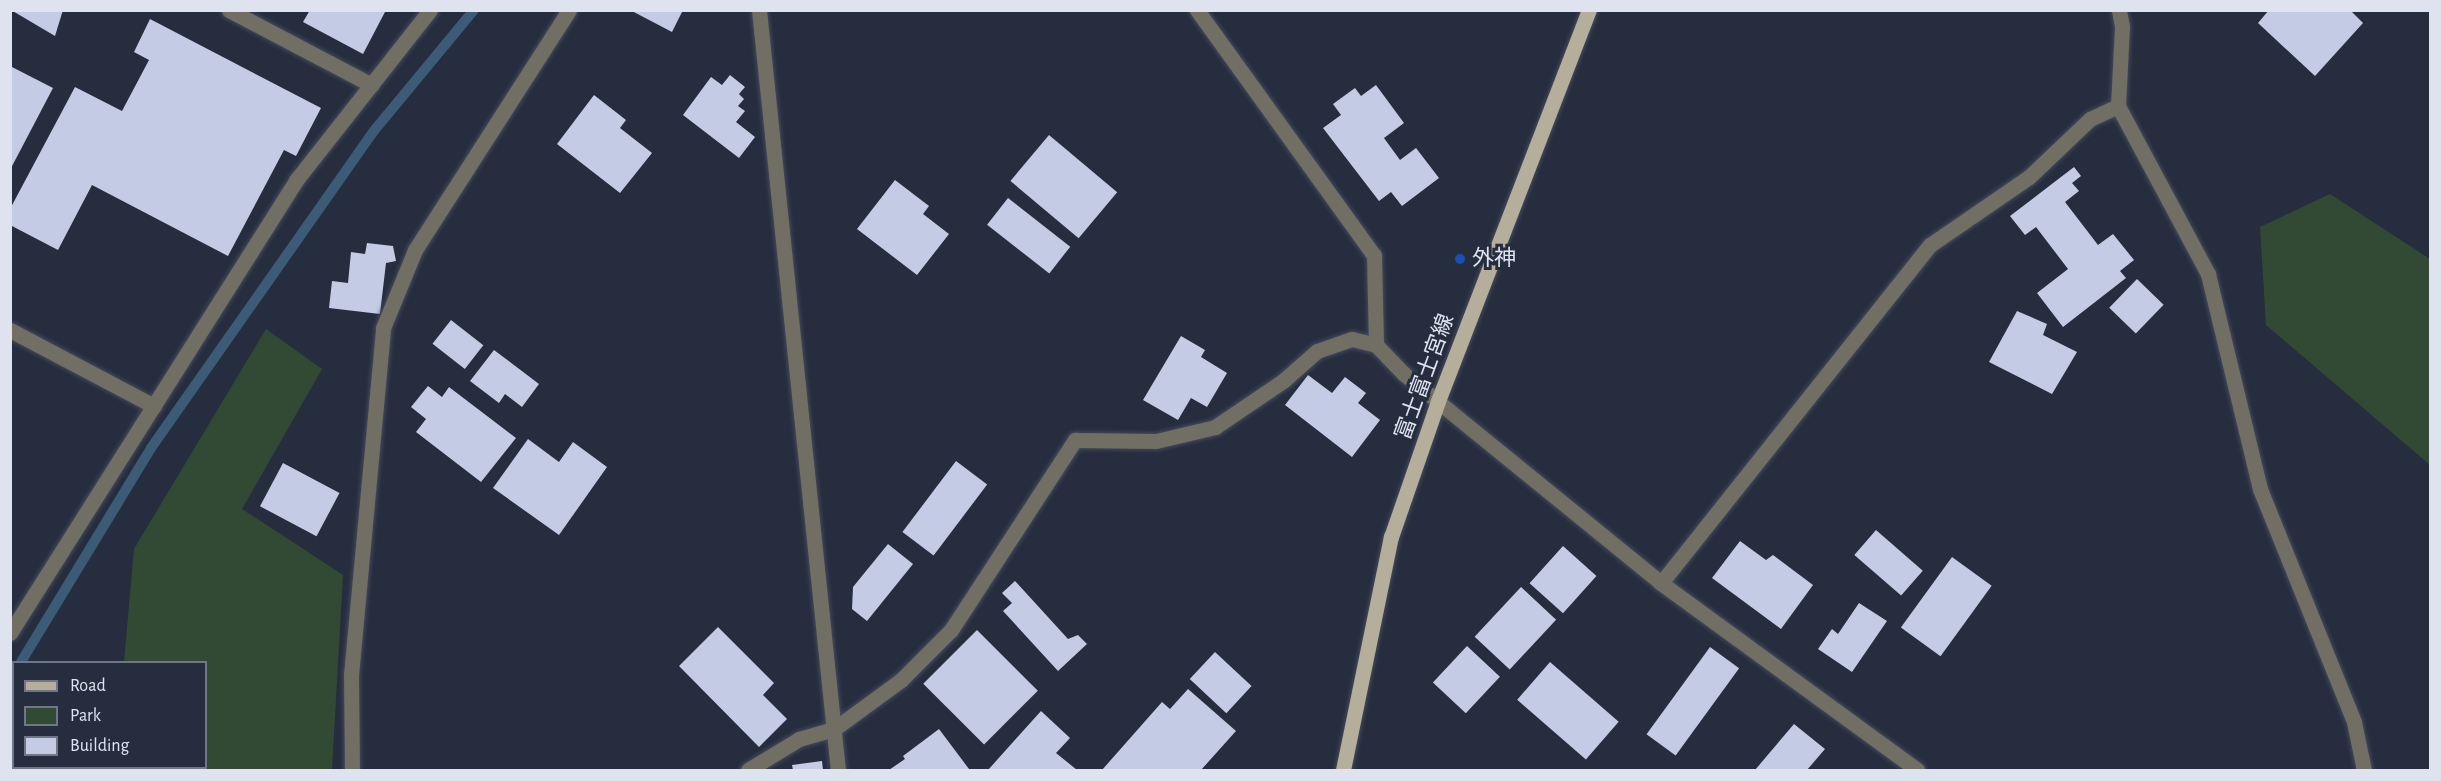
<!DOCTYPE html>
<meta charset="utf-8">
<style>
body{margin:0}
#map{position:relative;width:2441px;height:781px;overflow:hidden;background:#262d3f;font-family:"Alegreya Sans","Noto Sans JP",sans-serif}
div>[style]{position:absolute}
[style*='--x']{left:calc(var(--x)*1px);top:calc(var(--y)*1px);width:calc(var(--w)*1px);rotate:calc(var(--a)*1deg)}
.green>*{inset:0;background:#324a33}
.stream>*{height:10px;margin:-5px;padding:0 5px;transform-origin:5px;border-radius:5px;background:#3c5b76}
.building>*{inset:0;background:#c3cce4;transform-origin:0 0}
.roads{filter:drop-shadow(0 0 2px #434a5b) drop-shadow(0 0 2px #434a5b)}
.minor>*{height:15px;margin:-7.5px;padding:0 7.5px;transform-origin:7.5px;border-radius:7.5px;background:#716e64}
.major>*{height:15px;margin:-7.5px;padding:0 7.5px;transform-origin:7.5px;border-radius:7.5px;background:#b5ae9a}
.dots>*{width:16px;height:16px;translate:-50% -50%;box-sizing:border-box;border:3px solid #262d3f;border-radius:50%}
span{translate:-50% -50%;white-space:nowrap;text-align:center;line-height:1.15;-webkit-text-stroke:6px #262d3f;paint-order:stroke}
.poi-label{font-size:22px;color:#dee3ef}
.left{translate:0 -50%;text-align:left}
.street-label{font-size:22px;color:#dee3ef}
.frame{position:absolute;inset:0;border:12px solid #dee3ef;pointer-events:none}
.legend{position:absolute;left:12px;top:661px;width:195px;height:108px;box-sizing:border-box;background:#262d3f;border:2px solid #707685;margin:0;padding:8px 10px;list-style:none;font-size:18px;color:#dee3ef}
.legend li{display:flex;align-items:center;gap:12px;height:30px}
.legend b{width:30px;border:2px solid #707685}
</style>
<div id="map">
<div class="green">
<i style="clip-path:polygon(2330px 194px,2430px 259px,2430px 465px,2266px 325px,2260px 227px)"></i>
<i style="clip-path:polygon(266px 329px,322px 369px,242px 509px,343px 575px,332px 770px,21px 770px,206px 768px,206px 662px,124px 662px,134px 549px)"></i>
</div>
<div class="stream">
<i style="--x:21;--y:662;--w:250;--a:-58.7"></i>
<i style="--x:151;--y:448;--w:386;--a:-54.9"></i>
<i style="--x:373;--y:132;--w:158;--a:-50.4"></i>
<i style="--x:10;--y:678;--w:6;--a:-51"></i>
</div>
<div class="building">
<i style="clip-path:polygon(11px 10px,63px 10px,55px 36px)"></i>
<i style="clip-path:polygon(310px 10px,386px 10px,363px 54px,303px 22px)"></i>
<i style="clip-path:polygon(630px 10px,683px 10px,672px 32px)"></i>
<i style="clip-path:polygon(2269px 10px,2350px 10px,2363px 23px,2315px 76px,2258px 23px)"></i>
<i style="clip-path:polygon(150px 19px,321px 108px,296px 156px,284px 150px,228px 256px,92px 185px,58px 250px,10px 225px,10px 209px,75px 87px,122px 111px,149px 60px,134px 52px)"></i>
<i style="clip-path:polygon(10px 66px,53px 88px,10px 170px)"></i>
<i style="clip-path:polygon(730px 75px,745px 87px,739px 94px,744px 99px,738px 106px,745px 111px,736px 122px,755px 137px,739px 158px,683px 115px,711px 77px,722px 85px)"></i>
<i style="clip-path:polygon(1376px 85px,1404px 123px,1384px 138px,1400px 160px,1416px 148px,1439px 178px,1402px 206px,1391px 192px,1379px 201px,1323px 128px,1341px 115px,1333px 104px,1355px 88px,1361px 96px)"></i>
<i style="clip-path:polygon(594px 95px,626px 120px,620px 128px,652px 153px,620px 193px,557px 144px)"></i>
<i style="left:1049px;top:135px;width:89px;height:60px;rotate:40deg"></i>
<i style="clip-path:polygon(2074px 167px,2081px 176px,2072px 183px,2079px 191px,2065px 202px,2098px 245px,2113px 234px,2134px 260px,2120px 271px,2126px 278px,2063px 327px,2037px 293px,2068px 269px,2036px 227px,2025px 235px,2010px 216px)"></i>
<i style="clip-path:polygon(895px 180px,929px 206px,923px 214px,949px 234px,917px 275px,857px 229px)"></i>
<i style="left:1008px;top:198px;width:79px;height:34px;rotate:38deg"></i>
<i style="clip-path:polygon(367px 243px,393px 246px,396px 261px,386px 263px,380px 314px,329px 308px,332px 281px,348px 283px,351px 252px,365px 254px)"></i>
<i style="left:2137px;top:279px;width:37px;height:40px;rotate:44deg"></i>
<i style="clip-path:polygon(2017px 311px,2047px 324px,2043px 335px,2077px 352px,2052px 394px,1989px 362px)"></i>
<i style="left:451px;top:320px;width:41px;height:30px;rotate:38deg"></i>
<i style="clip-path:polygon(1181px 336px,1205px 350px,1201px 357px,1227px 373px,1207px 407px,1191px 398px,1178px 420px,1143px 400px)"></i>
<i style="clip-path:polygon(494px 350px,539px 384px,522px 407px,505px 394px,499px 403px,470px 381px)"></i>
<i style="clip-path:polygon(1308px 375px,1332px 393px,1345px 377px,1366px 393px,1358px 403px,1380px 420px,1352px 457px,1285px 405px)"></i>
<i style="clip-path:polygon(428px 386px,442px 397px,449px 387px,516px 438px,481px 482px,416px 432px,426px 419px,411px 407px)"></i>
<i style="clip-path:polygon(528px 439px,559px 462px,573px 442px,607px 467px,559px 535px,493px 488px)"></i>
<i style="left:956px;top:461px;width:39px;height:89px;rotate:37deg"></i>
<i style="left:283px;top:463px;width:64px;height:49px;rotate:28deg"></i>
<i style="left:1876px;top:530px;width:62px;height:33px;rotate:41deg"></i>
<i style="clip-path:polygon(1740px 541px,1766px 560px,1773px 555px,1813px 585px,1781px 629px,1712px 578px)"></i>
<i style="clip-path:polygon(888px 544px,913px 564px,867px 621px,852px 609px,853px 587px)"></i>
<i style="left:1563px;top:546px;width:45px;height:50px;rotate:42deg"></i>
<i style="left:1952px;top:557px;width:49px;height:87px;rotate:36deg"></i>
<i style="clip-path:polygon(1015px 581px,1068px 639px,1078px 635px,1087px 644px,1058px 671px,1003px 611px,1012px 603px,1002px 593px)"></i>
<i style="left:1521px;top:587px;width:48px;height:68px;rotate:43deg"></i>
<i style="clip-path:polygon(1859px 603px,1887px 621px,1852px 672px,1818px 649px,1832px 629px,1838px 634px)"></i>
<i style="clip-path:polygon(718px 627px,774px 683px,763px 695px,787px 719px,759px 747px,679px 666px)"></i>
<i style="left:977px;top:630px;width:86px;height:76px;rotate:45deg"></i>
<i style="left:1467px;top:646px;width:45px;height:50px;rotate:43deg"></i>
<i style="left:1710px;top:647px;width:36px;height:108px;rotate:36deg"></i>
<i style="left:1215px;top:652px;width:50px;height:37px;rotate:43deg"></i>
<i style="left:1550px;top:662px;width:91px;height:50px;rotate:41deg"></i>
<i style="clip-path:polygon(1188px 689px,1236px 731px,1201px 770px,1102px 770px,1162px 702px,1170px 709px)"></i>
<i style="clip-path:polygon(1041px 711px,1070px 738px,1056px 753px,1077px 770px,988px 770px)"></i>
<i style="clip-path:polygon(1794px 724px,1825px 749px,1807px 770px,1755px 770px)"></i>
<i style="clip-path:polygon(939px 729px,969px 769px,889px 770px,905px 759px,903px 756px)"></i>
<i style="clip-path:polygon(822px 761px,823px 770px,793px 770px,792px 765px)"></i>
</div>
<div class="roads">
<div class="minor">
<i style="--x:229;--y:10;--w:161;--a:27.7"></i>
<i style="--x:759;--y:10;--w:764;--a:84.07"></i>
<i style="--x:1197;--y:10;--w:302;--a:54.2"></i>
<i style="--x:1374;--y:255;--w:90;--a:88.7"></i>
<i style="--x:2118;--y:106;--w:191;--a:61.8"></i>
<i style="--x:2208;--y:274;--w:221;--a:76.4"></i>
<i style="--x:2260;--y:489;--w:251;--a:68"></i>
<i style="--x:2354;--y:722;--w:49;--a:78.2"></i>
<i style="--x:10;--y:330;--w:163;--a:27.8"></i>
<i style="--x:1661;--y:583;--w:432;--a:-51.5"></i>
<i style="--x:1930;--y:245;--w:120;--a:-34.5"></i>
<i style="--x:2029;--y:177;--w:84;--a:-43.6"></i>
<i style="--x:2090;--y:119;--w:31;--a:-25"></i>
<i style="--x:2118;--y:106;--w:80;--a:-87.1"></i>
<i style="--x:2122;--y:26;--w:16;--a:-101"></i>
<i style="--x:10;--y:633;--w:537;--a:-57.7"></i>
<i style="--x:297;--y:179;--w:215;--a:-51.8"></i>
<i style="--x:352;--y:770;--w:95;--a:-90.6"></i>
<i style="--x:351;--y:675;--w:348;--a:-84.7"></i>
<i style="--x:383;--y:328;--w:84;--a:-67.7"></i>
<i style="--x:415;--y:250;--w:285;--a:-57.3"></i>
<i style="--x:748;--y:770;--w:60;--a:-31.3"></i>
<i style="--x:799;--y:739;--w:36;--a:-16"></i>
<i style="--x:834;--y:729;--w:83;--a:-36.2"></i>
<i style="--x:901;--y:680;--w:71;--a:-45"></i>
<i style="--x:951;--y:630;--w:227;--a:-56.9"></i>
<i style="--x:1075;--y:440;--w:81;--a:0.7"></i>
<i style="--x:1156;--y:441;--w:61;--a:-13.3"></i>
<i style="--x:1215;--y:427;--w:82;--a:-34.1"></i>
<i style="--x:1283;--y:381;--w:45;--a:-41.4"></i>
<i style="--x:1317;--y:351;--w:37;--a:-19"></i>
<i style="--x:1352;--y:339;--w:25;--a:14"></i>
<i style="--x:1376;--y:345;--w:40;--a:46"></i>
<i style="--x:1404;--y:374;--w:331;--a:39.1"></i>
<i style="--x:1661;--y:583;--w:317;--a:36.1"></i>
</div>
<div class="major">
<i style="--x:1343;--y:770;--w:238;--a:-78.4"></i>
<i style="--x:1391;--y:537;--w:144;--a:-70.9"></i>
<i style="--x:1438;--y:401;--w:419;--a:-68.9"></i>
</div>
</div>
<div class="dots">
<i style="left:1460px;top:259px;background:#1a4fb4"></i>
</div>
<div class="poi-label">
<span class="left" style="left:1472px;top:259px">外神</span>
</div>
<div class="street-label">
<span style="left:1425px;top:377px;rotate:-70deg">富士富士宮線</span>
</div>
<div class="frame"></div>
<ul class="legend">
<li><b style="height:8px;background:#b5ae9a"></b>Road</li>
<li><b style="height:16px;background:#324a33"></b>Park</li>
<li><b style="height:16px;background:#c3cce4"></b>Building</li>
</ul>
</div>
